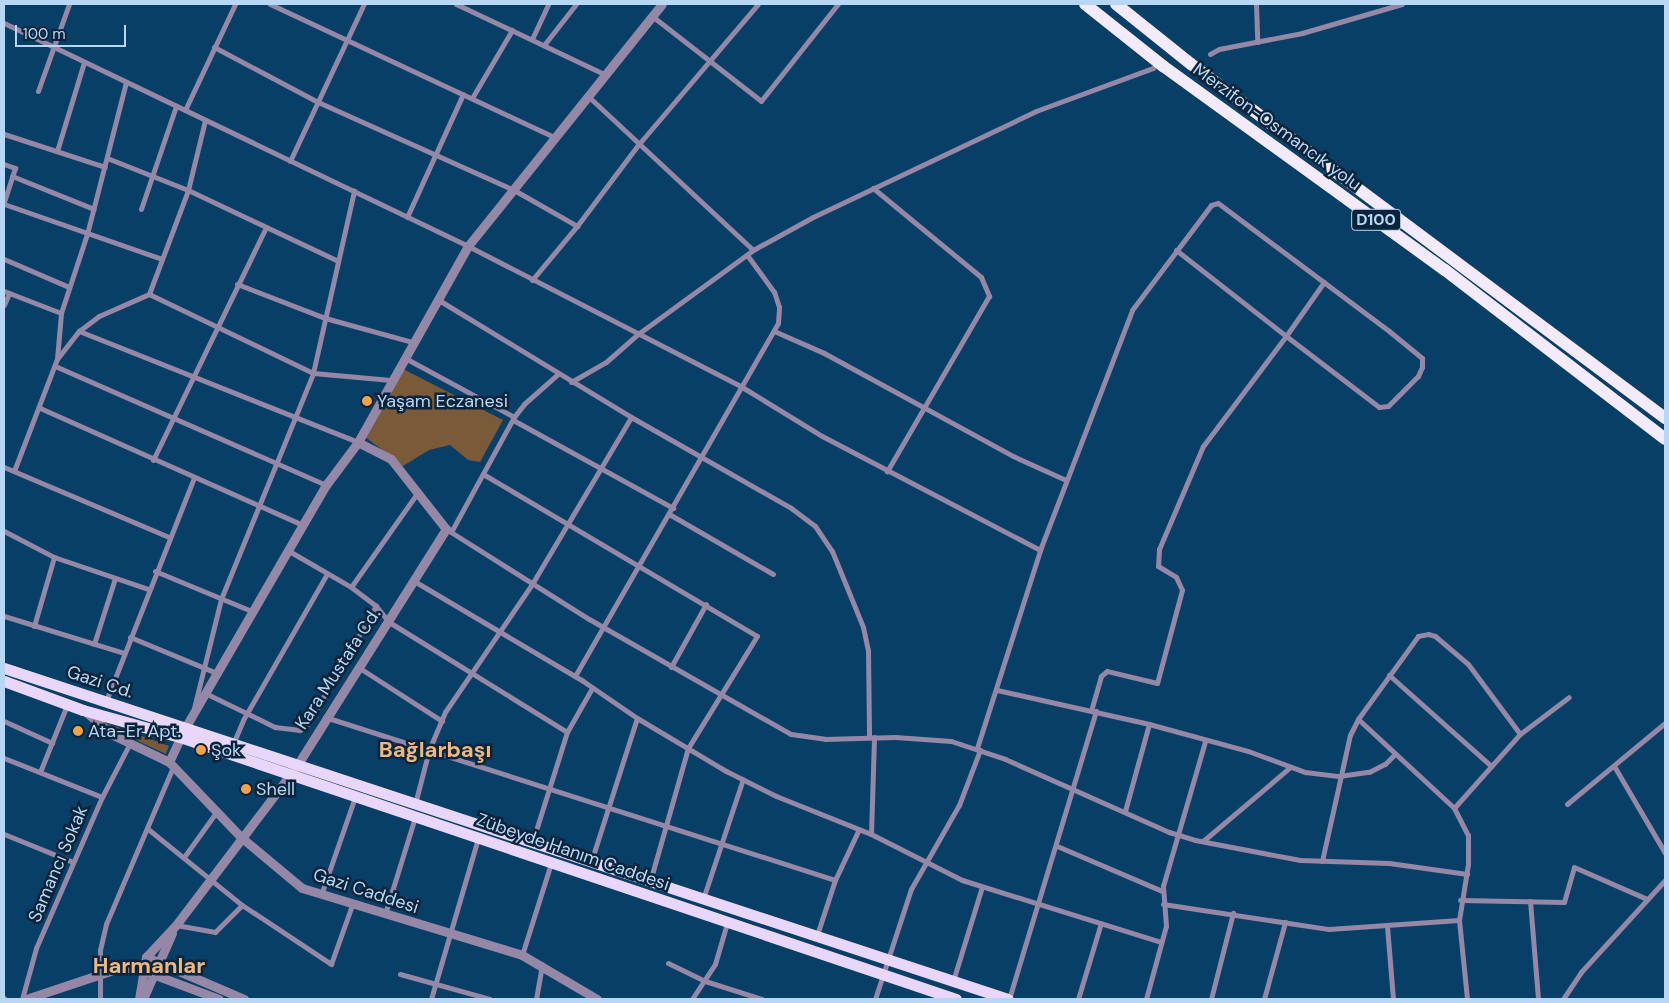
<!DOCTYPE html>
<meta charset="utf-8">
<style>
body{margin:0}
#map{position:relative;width:1669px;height:1003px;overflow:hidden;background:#083f66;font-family:"DM Sans",sans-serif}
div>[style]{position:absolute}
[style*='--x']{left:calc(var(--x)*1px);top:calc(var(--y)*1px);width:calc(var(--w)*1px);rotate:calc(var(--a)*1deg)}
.green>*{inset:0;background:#7b5a39}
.minor>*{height:5px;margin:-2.5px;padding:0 2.5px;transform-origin:2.5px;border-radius:2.5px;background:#9587a6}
.tertiary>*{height:9px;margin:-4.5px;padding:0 4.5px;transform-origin:4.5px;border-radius:4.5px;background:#9587a6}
.primary>*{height:11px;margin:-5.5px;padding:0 5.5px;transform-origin:5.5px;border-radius:5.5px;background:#e8d6fc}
.trunk>*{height:12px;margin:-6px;padding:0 6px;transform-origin:6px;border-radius:6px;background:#f4eafe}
.dots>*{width:14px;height:14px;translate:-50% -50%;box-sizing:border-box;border:2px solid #09253b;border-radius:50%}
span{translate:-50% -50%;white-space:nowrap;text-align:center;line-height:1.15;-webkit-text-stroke:5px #09253b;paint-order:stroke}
.shield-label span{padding:1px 4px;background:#09253b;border:1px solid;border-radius:4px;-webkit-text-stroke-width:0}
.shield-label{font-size:16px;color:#b7d7f5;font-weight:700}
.street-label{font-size:18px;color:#b7d7f5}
.poi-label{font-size:18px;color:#b7d7f5}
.left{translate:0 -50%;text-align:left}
.district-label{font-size:22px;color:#f1b77d;font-weight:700}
.frame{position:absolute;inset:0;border:5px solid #b7d7f5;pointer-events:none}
.scale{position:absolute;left:15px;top:25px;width:111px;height:22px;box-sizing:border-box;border:2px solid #b7d7f5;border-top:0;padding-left:6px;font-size:15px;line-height:18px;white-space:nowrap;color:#b7d7f5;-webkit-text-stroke:4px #09253b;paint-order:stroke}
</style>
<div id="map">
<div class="green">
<i style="clip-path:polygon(401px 368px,503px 420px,480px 462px,468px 460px,450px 445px,429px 450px,403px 466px,364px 436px)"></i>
<i style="clip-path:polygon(103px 722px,169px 746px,166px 754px,142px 743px)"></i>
</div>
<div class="minor">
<i style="--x:270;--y:4;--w:316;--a:25.1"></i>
<i style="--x:456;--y:4;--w:166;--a:25.3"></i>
<i style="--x:1256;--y:4;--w:38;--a:88"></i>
<i style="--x:652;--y:16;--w:138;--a:37.9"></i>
<i style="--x:761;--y:101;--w:124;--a:-51.6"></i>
<i style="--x:4;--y:23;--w:515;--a:25.67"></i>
<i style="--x:468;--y:246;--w:308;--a:27.2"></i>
<i style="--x:742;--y:387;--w:94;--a:31.5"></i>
<i style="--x:822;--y:436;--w:246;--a:27.6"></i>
<i style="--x:532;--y:39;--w:38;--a:-65"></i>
<i style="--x:544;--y:45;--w:52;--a:-52"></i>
<i style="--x:214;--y:47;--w:118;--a:27.9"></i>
<i style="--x:318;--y:102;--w:215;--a:24.2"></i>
<i style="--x:514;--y:190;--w:73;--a:29.7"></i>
<i style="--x:1210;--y:54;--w:10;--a:-29"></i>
<i style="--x:1219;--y:49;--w:85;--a:-10.9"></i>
<i style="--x:1302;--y:33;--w:104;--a:-16.2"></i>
<i style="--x:38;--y:91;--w:92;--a:-70.4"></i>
<i style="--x:589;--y:97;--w:224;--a:43"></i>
<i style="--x:472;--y:98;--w:79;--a:-59.5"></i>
<i style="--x:185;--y:110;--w:117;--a:-64.7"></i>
<i style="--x:4;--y:134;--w:106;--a:18.1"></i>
<i style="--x:57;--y:151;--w:93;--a:-73.1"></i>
<i style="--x:107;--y:158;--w:87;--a:21.6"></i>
<i style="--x:188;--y:190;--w:166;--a:25.3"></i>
<i style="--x:290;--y:161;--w:174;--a:-64.8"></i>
<i style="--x:4;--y:164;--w:12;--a:20"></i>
<i style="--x:15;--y:168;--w:36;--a:108"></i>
<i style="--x:12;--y:176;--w:88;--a:21.9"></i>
<i style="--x:873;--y:188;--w:140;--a:39.5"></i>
<i style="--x:981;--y:277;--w:21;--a:67"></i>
<i style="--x:989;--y:296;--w:203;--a:120.2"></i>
<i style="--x:4;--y:204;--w:167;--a:19.2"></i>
<i style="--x:141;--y:209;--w:109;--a:-71.2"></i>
<i style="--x:407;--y:217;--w:135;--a:-65.5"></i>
<i style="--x:1176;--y:250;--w:140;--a:38"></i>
<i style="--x:1286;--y:336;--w:66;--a:-54.9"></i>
<i style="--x:4;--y:259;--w:71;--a:23.3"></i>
<i style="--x:532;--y:280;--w:70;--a:-50.2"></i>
<i style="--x:577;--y:226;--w:101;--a:-53"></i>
<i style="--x:638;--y:145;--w:185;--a:-49.6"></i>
<i style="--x:237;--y:284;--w:94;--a:21.1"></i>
<i style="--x:325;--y:318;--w:90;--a:15.4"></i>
<i style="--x:4;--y:291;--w:61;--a:21.1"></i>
<i style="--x:149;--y:294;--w:182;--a:25.7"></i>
<i style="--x:313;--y:373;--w:78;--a:5.1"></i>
<i style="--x:437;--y:299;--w:227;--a:31.3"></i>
<i style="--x:631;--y:417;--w:184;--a:29.6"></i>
<i style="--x:791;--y:508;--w:30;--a:37"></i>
<i style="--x:815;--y:526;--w:30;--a:56"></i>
<i style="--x:832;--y:551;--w:82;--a:67.8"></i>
<i style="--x:863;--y:627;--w:24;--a:78"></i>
<i style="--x:868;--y:650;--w:87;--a:89.3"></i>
<i style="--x:4;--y:305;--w:13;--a:-67"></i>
<i style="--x:79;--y:331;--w:300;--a:21.7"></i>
<i style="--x:774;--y:331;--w:55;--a:23.7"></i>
<i style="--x:824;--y:353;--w:215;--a:28.6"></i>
<i style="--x:1013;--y:456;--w:58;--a:24.4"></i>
<i style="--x:405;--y:358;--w:124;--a:28.4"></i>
<i style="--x:57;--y:359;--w:46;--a:-85"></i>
<i style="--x:61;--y:313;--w:83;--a:-71.8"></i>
<i style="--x:87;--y:234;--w:157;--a:-75.6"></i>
<i style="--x:55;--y:366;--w:296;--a:23.7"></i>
<i style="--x:571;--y:382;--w:40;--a:-29.7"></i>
<i style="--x:606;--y:362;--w:43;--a:-41.2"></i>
<i style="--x:638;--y:334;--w:142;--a:-36.1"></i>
<i style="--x:753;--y:250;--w:68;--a:-28.8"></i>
<i style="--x:813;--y:217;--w:247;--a:-25.4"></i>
<i style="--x:1036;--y:111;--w:125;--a:-20.2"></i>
<i style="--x:40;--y:408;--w:288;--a:24"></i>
<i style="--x:513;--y:420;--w:183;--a:28.8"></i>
<i style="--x:153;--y:460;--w:259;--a:-64.1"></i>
<i style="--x:4;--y:467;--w:179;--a:23"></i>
<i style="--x:14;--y:471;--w:120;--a:-69"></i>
<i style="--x:57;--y:359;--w:36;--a:-52"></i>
<i style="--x:79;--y:331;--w:25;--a:-37"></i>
<i style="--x:99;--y:316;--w:55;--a:-23.7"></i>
<i style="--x:149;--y:294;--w:111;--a:-69.4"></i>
<i style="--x:188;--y:190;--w:72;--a:-76.3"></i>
<i style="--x:483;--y:474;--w:318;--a:30.6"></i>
<i style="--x:757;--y:636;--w:132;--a:121.6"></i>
<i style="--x:688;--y:748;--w:138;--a:105.9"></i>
<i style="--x:669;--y:514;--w:120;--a:30"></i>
<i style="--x:446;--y:529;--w:169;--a:32.2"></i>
<i style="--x:589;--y:619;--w:232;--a:29.7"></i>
<i style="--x:791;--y:734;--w:34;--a:8"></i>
<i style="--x:825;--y:739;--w:70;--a:-1.6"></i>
<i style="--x:895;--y:737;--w:56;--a:4.1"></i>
<i style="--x:951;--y:741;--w:57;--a:18.4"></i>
<i style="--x:1005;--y:759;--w:180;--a:24"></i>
<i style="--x:1169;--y:832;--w:27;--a:17"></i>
<i style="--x:1195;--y:840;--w:107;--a:10.8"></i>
<i style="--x:1300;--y:860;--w:89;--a:1.9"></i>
<i style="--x:1389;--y:863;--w:79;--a:8"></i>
<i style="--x:4;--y:531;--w:56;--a:27.5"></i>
<i style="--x:54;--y:557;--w:99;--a:18.8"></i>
<i style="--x:451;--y:532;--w:131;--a:-61.3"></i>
<i style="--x:514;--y:417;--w:16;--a:-52"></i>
<i style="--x:524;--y:404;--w:45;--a:-41.4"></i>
<i style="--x:289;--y:551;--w:72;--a:30.1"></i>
<i style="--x:351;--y:587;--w:31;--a:37"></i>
<i style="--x:376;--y:606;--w:21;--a:51"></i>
<i style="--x:389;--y:622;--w:209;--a:31.7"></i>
<i style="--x:155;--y:571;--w:107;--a:22.5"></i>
<i style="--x:414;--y:581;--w:196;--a:30.6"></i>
<i style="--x:583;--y:681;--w:65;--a:34.4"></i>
<i style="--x:637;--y:718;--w:104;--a:30.8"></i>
<i style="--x:726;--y:771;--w:56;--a:26.6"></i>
<i style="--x:776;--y:796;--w:102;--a:21.8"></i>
<i style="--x:871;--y:834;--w:102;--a:26.8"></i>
<i style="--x:962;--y:880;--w:208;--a:17.3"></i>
<i style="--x:351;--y:587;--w:116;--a:-54.8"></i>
<i style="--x:4;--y:616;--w:126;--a:17.1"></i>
<i style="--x:34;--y:626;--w:72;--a:-73.8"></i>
<i style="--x:130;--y:637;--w:96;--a:22.6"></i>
<i style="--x:94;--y:644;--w:69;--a:-72.3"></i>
<i style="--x:358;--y:667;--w:100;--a:32.7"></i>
<i style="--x:671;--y:667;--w:72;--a:-60.9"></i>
<i style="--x:1389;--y:675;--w:137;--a:41.7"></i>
<i style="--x:575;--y:676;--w:407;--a:-60.1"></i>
<i style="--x:778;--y:323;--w:16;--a:-86"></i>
<i style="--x:779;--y:307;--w:16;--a:-108"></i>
<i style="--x:774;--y:292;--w:46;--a:-126.1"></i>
<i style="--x:997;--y:690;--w:156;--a:12.6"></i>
<i style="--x:1149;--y:724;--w:103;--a:15.3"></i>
<i style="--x:1248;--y:751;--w:61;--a:20.2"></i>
<i style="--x:1305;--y:772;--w:34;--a:7"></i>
<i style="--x:1339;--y:776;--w:30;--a:-8"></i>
<i style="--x:1369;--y:772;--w:18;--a:-27"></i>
<i style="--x:1385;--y:764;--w:14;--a:-45"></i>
<i style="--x:207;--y:694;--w:76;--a:25.9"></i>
<i style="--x:275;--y:727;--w:25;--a:7"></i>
<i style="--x:300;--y:730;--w:9;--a:-36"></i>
<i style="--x:307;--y:725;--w:138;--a:-59.9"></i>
<i style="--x:106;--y:701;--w:240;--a:-68.5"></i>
<i style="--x:194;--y:708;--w:112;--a:-76.1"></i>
<i style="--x:221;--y:599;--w:244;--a:-67.8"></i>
<i style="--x:313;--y:373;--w:187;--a:-77.3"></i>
<i style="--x:325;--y:717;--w:535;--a:17.72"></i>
<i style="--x:1358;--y:719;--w:131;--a:42.8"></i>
<i style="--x:1454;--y:808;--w:30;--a:63"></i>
<i style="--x:1468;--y:835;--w:29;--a:90"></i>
<i style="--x:1468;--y:864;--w:57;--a:99.1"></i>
<i style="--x:1459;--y:920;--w:79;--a:84.2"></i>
<i style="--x:4;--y:721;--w:53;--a:24.6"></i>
<i style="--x:233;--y:744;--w:26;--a:-67"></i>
<i style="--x:243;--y:720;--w:168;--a:-60.1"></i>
<i style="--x:977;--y:748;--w:208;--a:-72.3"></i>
<i style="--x:1040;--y:550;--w:257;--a:-69"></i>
<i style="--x:1132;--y:310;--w:131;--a:-53"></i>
<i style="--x:1211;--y:205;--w:7;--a:-16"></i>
<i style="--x:1218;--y:203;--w:214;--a:36.8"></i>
<i style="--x:1389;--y:331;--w:43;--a:39.3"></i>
<i style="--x:1422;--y:358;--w:9;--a:90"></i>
<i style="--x:1422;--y:367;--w:10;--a:114"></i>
<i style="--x:1418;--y:376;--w:42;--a:135"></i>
<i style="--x:1388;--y:406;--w:9;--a:174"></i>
<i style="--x:1379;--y:407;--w:117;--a:-142.6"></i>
<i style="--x:1286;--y:336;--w:138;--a:127"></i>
<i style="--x:1203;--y:446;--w:112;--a:113.1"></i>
<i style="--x:1159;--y:549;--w:17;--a:93"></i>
<i style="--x:1158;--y:566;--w:21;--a:31"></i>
<i style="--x:1176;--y:577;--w:14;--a:65"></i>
<i style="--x:1182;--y:590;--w:96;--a:105"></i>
<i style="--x:1157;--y:683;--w:51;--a:-166.5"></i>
<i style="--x:1107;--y:671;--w:8;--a:140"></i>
<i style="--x:1101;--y:676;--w:35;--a:106"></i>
<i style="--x:4;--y:758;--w:105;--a:21.7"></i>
<i style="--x:1614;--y:766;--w:101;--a:59.6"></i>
<i style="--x:40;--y:772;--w:72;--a:-68.1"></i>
<i style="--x:415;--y:804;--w:56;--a:-75.5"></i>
<i style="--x:429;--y:750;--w:41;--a:-67.2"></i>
<i style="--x:445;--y:712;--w:155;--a:-55.8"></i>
<i style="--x:532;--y:584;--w:194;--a:-59.3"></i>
<i style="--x:1567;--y:804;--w:127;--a:-39.6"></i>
<i style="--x:1454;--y:808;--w:99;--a:-48.3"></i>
<i style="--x:1520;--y:734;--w:61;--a:-37.1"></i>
<i style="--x:1125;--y:811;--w:90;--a:-74.6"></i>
<i style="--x:148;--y:829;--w:121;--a:39"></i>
<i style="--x:242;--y:905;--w:107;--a:33.5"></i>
<i style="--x:331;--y:964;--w:63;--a:-70.4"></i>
<i style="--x:4;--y:834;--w:74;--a:22.1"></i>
<i style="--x:871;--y:834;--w:97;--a:-88.2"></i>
<i style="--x:1203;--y:841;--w:113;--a:-40.3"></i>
<i style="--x:532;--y:843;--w:116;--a:-72.5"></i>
<i style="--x:567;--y:732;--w:51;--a:-60.4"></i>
<i style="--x:1057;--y:846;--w:114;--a:23.2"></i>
<i style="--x:184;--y:857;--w:57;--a:-54.3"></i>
<i style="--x:1322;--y:861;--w:129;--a:-77.5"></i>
<i style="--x:1350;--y:735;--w:18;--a:-63"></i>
<i style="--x:1358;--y:719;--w:102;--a:-54.1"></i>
<i style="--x:1418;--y:636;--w:10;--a:-11"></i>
<i style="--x:1428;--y:634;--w:7;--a:16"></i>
<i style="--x:1435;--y:636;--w:43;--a:40.3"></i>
<i style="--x:1468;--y:664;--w:87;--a:53.4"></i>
<i style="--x:591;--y:862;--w:151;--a:-72.3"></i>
<i style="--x:321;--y:895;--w:104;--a:-70.9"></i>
<i style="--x:703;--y:899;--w:126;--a:-71.6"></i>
<i style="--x:1460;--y:900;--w:104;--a:1.1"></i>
<i style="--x:1564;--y:902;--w:36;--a:-74"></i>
<i style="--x:1574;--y:867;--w:80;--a:23.7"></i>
<i style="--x:1530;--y:901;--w:98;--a:85.3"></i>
<i style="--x:1163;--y:904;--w:168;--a:8.6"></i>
<i style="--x:1329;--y:929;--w:130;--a:-4"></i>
<i style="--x:385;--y:914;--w:102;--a:-72.8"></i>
<i style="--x:176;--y:925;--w:40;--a:10"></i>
<i style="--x:215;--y:932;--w:38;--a:-45"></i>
<i style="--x:1387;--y:926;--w:73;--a:85.3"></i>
<i style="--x:817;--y:935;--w:58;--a:-71.9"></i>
<i style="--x:835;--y:880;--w:56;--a:-64.8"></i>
<i style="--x:522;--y:955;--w:96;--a:-72.5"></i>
<i style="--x:668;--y:963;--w:41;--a:25.9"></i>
<i style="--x:705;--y:981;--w:60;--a:17.5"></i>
<i style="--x:400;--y:974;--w:93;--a:15.5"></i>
<i style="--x:953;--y:981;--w:98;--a:-72.9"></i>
<i style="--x:4;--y:998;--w:1;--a:45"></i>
<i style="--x:22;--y:999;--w:53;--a:-74.6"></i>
<i style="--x:36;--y:948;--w:165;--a:-66.4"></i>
<i style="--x:102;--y:797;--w:61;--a:-62.6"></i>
<i style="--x:100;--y:999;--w:49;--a:-90"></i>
<i style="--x:100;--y:950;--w:27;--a:-77"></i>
<i style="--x:106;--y:924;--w:171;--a:-66.9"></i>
<i style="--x:431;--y:999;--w:168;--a:-73.7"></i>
<i style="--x:536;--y:999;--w:35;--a:-80"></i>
<i style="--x:692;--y:999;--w:42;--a:-56.7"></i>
<i style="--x:715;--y:964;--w:43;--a:-73.7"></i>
<i style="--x:875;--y:999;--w:116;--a:-71.9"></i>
<i style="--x:911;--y:889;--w:97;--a:-60.3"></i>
<i style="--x:959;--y:805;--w:59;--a:-69.1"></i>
<i style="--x:1009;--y:999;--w:301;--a:-73.2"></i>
<i style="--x:1078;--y:999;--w:79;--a:-73.2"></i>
<i style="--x:1146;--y:999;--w:76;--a:-74.7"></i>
<i style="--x:1166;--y:926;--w:40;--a:-94.3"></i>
<i style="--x:1163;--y:886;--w:151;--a:-73.8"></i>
<i style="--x:1211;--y:999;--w:89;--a:-75.7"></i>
<i style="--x:1264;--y:999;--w:80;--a:-74.7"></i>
<i style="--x:1563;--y:999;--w:32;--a:-56"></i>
<i style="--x:1581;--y:972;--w:125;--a:-47.6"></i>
</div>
<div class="tertiary">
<i style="--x:85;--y:711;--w:37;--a:41"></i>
<i style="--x:113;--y:735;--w:62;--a:25.7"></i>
<i style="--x:169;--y:762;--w:105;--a:46.2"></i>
<i style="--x:242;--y:838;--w:78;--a:39.8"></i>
<i style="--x:302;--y:888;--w:230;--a:16.9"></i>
<i style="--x:522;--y:955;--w:87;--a:30.4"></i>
<i style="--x:169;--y:762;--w:38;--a:-65"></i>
<i style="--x:185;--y:728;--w:281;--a:-59.9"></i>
<i style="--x:326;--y:485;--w:54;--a:-53.3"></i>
<i style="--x:358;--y:442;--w:225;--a:-60.7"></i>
<i style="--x:468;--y:246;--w:310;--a:-51.3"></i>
<i style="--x:146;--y:957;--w:107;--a:23.2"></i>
<i style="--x:26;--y:999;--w:101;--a:-18.4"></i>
<i style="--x:122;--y:967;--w:20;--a:9"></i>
<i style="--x:142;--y:970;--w:82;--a:20.6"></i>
<i style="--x:139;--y:999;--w:43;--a:-80.5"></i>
<i style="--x:146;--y:957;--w:44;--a:-46.8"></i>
<i style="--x:176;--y:925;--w:202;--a:-52.8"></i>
<i style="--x:298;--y:764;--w:278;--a:-57.8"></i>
<i style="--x:446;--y:529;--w:89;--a:-128.2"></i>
<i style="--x:391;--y:459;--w:37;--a:-153"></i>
<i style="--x:143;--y:999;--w:72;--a:-66.3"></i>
</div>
<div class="primary">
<i style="--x:4;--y:668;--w:1057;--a:18.25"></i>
<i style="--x:4;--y:681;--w:84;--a:20.2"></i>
<i style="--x:83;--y:710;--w:101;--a:15.6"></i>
<i style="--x:180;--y:737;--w:819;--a:18.66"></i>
</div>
<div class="trunk">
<i style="--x:1085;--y:4;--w:100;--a:38.5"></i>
<i style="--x:1163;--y:66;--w:348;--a:35.9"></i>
<i style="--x:1445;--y:270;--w:277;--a:37.5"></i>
<i style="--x:1116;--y:4;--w:96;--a:38.7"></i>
<i style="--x:1191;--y:64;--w:592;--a:36.75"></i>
</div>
<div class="dots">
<i style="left:367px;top:401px;background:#f5a345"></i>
<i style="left:78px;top:731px;background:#f5a345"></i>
<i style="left:201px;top:750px;background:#f5a345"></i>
<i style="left:246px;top:789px;background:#f5a345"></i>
</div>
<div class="shield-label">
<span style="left:1376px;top:220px">D100</span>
</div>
<div class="street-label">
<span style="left:1277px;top:127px;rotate:36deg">Merzifon-Osmancık yolu</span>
<span style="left:338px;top:669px;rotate:-57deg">Kara Mustafa Cd.</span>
<span style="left:100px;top:682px;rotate:18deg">Gazi Cd.</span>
<span style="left:573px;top:852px;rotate:19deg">Zübeyde Hanım Caddesi</span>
<span style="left:58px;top:864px;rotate:-67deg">Samancı Sokak</span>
<span style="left:366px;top:891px;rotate:18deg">Gazi Caddesi</span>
</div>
<div class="poi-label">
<span class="left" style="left:377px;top:401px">Yaşam Eczanesi</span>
<span class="left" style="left:88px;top:731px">Ata-Er Apt.</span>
<span class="left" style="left:211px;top:750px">Şok</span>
<span class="left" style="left:256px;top:789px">Shell</span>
</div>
<div class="district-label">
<span style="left:435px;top:750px">Bağlarbaşı</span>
<span style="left:149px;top:966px">Harmanlar</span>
</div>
<div class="frame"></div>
<div class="scale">100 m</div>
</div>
